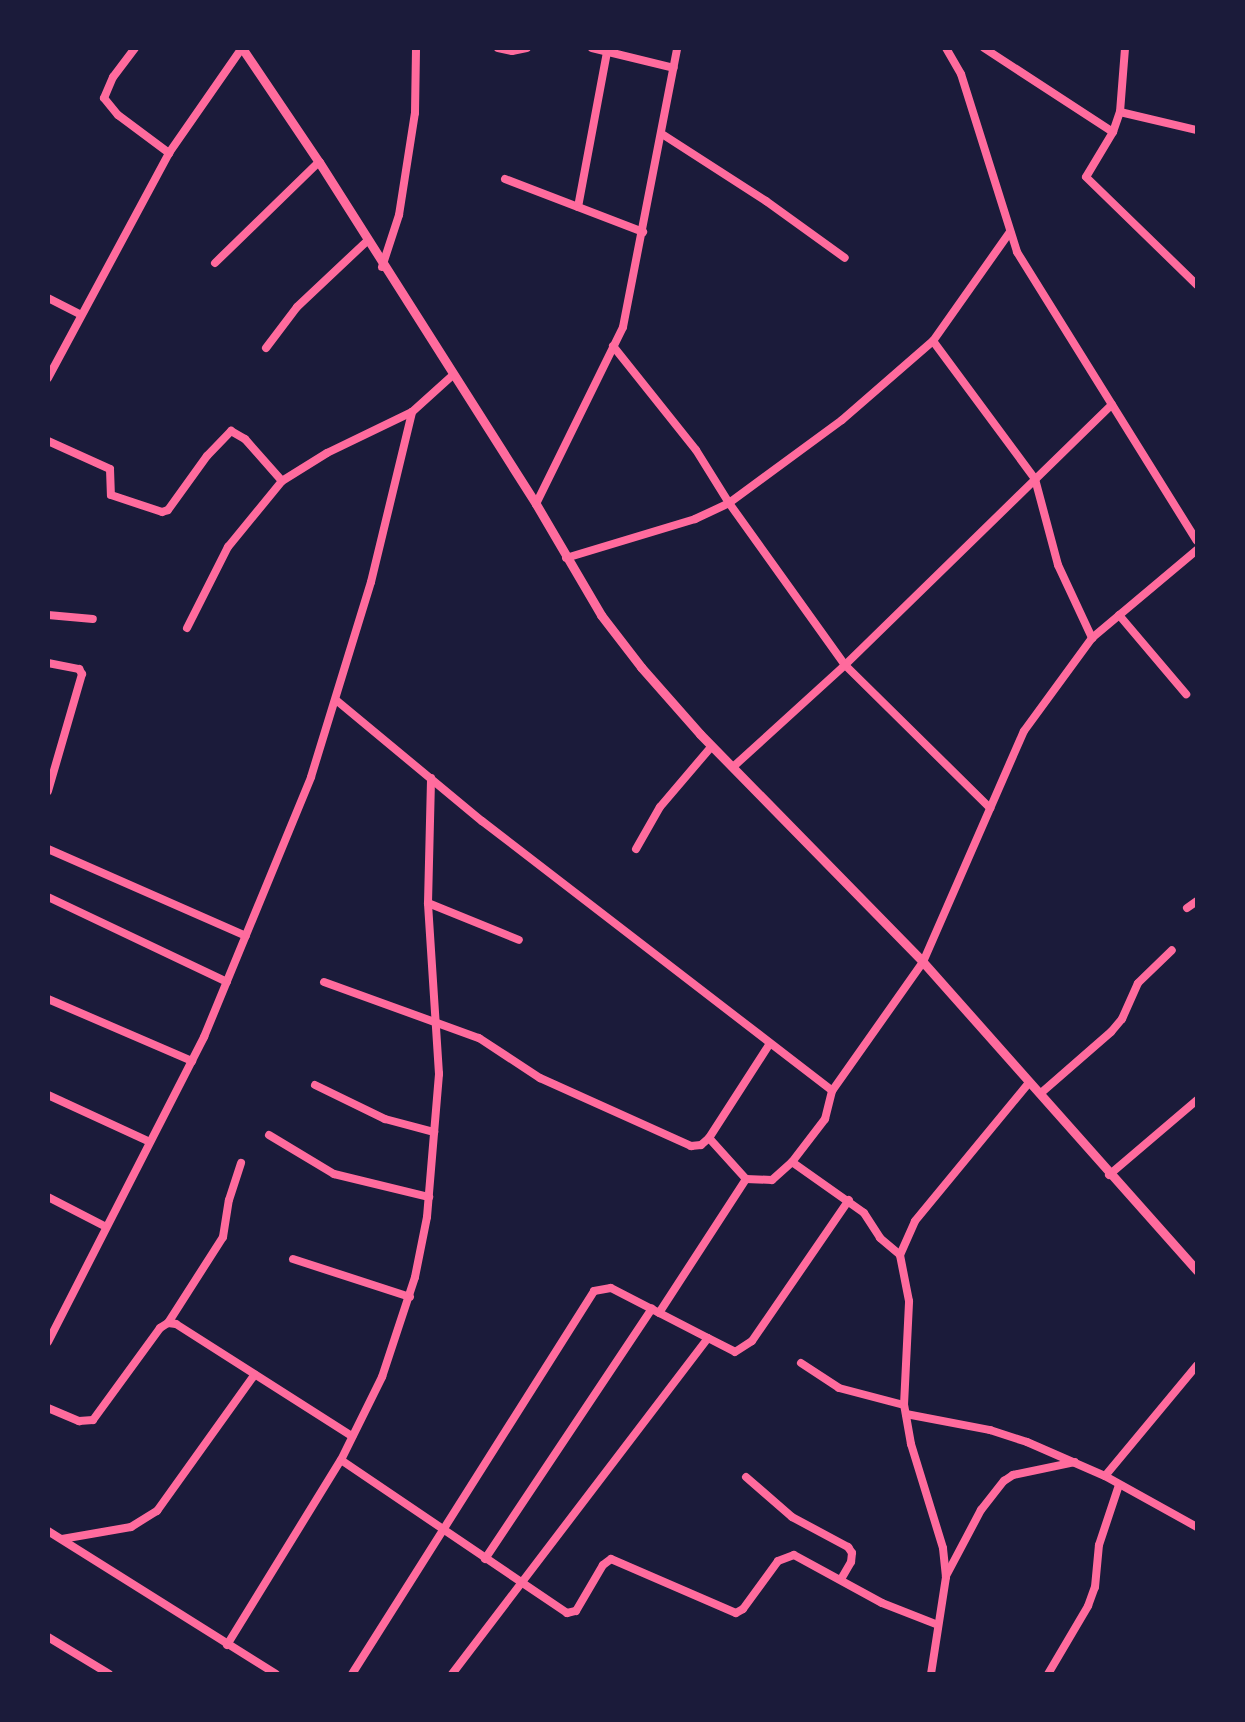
<!DOCTYPE html>
<style>
body{margin:0}
#map{position:relative;width:1245px;height:1722px;overflow:hidden;background:#1b1b3a;font-family:Lato,sans-serif}
div>[style]{position:absolute}
[style*='--x']{left:calc(var(--x)*1px);top:calc(var(--y)*1px);width:calc(var(--w)*1px);rotate:calc(var(--a)*1deg)}
.minor>*{height:8px;margin:-4px;padding:0 4px;transform-origin:4px;border-radius:4px;background:#ff6b9d}
.tertiary>*{height:9px;margin:-4.5px;padding:0 4.5px;transform-origin:4.5px;border-radius:4.5px;background:#ff6b9d}
span{translate:-50% -50%;white-space:nowrap;text-align:center;line-height:1.15;-webkit-text-stroke:8px #1b1b3a;paint-order:stroke}
.frame{position:absolute;inset:0;border:50px solid #1b1b3a;pointer-events:none}
</style>
<div id="map">
<div class="minor">
<i style="--x:135;--y:48;--w:36;--a:127"></i>
<i style="--x:113;--y:77;--w:23;--a:113"></i>
<i style="--x:104;--y:98;--w:22;--a:51"></i>
<i style="--x:118;--y:115;--w:64;--a:36.7"></i>
<i style="--x:498;--y:48;--w:14;--a:12"></i>
<i style="--x:512;--y:51;--w:15;--a:-11"></i>
<i style="--x:592;--y:48;--w:84;--a:13.7"></i>
<i style="--x:946;--y:48;--w:30;--a:60"></i>
<i style="--x:961;--y:74;--w:187;--a:72.5"></i>
<i style="--x:1017;--y:252;--w:340;--a:58.1"></i>
<i style="--x:984;--y:48;--w:154;--a:33.1"></i>
<i style="--x:1113;--y:132;--w:21;--a:-71"></i>
<i style="--x:1120;--y:112;--w:79;--a:13.2"></i>
<i style="--x:1120;--y:112;--w:64;--a:-85.5"></i>
<i style="--x:1113;--y:132;--w:52;--a:121"></i>
<i style="--x:1086;--y:177;--w:155;--a:44.2"></i>
<i style="--x:662;--y:134;--w:124;--a:32.8"></i>
<i style="--x:766;--y:201;--w:97;--a:35.8"></i>
<i style="--x:505;--y:179;--w:148;--a:21"></i>
<i style="--x:578;--y:207;--w:158;--a:-79.4"></i>
<i style="--x:215;--y:263;--w:145;--a:-44.2"></i>
<i style="--x:382;--y:267;--w:55;--a:-71.9"></i>
<i style="--x:399;--y:215;--w:103;--a:-81.1"></i>
<i style="--x:415;--y:113;--w:65;--a:-89.1"></i>
<i style="--x:48;--y:298;--w:37;--a:27"></i>
<i style="--x:933;--y:341;--w:133;--a:-54.8"></i>
<i style="--x:613;--y:346;--w:133;--a:51.4"></i>
<i style="--x:696;--y:450;--w:62;--a:58.1"></i>
<i style="--x:729;--y:503;--w:199;--a:54.4"></i>
<i style="--x:845;--y:665;--w:204;--a:44.6"></i>
<i style="--x:266;--y:348;--w:51;--a:-52.9"></i>
<i style="--x:297;--y:307;--w:98;--a:-43.3"></i>
<i style="--x:48;--y:378;--w:255;--a:-61.7"></i>
<i style="--x:169;--y:153;--w:128;--a:-55.2"></i>
<i style="--x:48;--y:441;--w:68;--a:24.3"></i>
<i style="--x:110;--y:469;--w:26;--a:88"></i>
<i style="--x:111;--y:495;--w:54;--a:18.4"></i>
<i style="--x:162;--y:512;--w:6;--a:-18"></i>
<i style="--x:168;--y:510;--w:67;--a:-54.2"></i>
<i style="--x:207;--y:456;--w:35;--a:-46"></i>
<i style="--x:231;--y:431;--w:16;--a:30"></i>
<i style="--x:245;--y:439;--w:56;--a:48.6"></i>
<i style="--x:536;--y:504;--w:197;--a:-63.8"></i>
<i style="--x:623;--y:327;--w:284;--a:-79"></i>
<i style="--x:566;--y:558;--w:135;--a:-16.8"></i>
<i style="--x:695;--y:519;--w:38;--a:-25"></i>
<i style="--x:729;--y:503;--w:140;--a:-36.3"></i>
<i style="--x:842;--y:420;--w:121;--a:-41"></i>
<i style="--x:933;--y:341;--w:172;--a:53.5"></i>
<i style="--x:1035;--y:479;--w:89;--a:75"></i>
<i style="--x:1058;--y:565;--w:81;--a:65"></i>
<i style="--x:48;--y:615;--w:45;--a:5.1"></i>
<i style="--x:1119;--y:615;--w:104;--a:49.7"></i>
<i style="--x:187;--y:628;--w:91;--a:-63.2"></i>
<i style="--x:228;--y:547;--w:85;--a:-50.7"></i>
<i style="--x:282;--y:481;--w:53;--a:-31.9"></i>
<i style="--x:327;--y:453;--w:94;--a:-25.8"></i>
<i style="--x:48;--y:663;--w:32;--a:11"></i>
<i style="--x:79;--y:669;--w:6;--a:59"></i>
<i style="--x:82;--y:674;--w:122;--a:106.2"></i>
<i style="--x:336;--y:700;--w:190;--a:39.7"></i>
<i style="--x:482;--y:821;--w:442;--a:37.6"></i>
<i style="--x:832;--y:1091;--w:158;--a:-54.8"></i>
<i style="--x:923;--y:962;--w:252;--a:-66.4"></i>
<i style="--x:1024;--y:731;--w:115;--a:-53.8"></i>
<i style="--x:1092;--y:638;--w:137;--a:-40"></i>
<i style="--x:733;--y:767;--w:151;--a:-42.3"></i>
<i style="--x:845;--y:665;--w:373;--a:-44.3"></i>
<i style="--x:48;--y:849;--w:216;--a:23.7"></i>
<i style="--x:636;--y:849;--w:48;--a:-60.3"></i>
<i style="--x:660;--y:807;--w:80;--a:-49.6"></i>
<i style="--x:48;--y:897;--w:198;--a:25.4"></i>
<i style="--x:428;--y:903;--w:98;--a:22.1"></i>
<i style="--x:1187;--y:908;--w:12;--a:-35"></i>
<i style="--x:324;--y:982;--w:165;--a:19.9"></i>
<i style="--x:479;--y:1038;--w:73;--a:33.3"></i>
<i style="--x:540;--y:1078;--w:166;--a:24.2"></i>
<i style="--x:691;--y:1146;--w:10;--a:-6"></i>
<i style="--x:701;--y:1145;--w:11;--a:-41"></i>
<i style="--x:709;--y:1138;--w:111;--a:-57.2"></i>
<i style="--x:48;--y:999;--w:157;--a:23.3"></i>
<i style="--x:315;--y:1085;--w:78;--a:25.9"></i>
<i style="--x:385;--y:1119;--w:51;--a:14.9"></i>
<i style="--x:832;--y:1091;--w:29;--a:104"></i>
<i style="--x:825;--y:1119;--w:54;--a:127.5"></i>
<i style="--x:792;--y:1162;--w:88;--a:35.3"></i>
<i style="--x:864;--y:1213;--w:30;--a:57"></i>
<i style="--x:880;--y:1238;--w:26;--a:40"></i>
<i style="--x:1041;--y:1093;--w:93;--a:-41.1"></i>
<i style="--x:1111;--y:1032;--w:17;--a:-50"></i>
<i style="--x:1122;--y:1019;--w:39;--a:-66"></i>
<i style="--x:1138;--y:983;--w:47;--a:-44.1"></i>
<i style="--x:48;--y:1095;--w:112;--a:24.7"></i>
<i style="--x:269;--y:1135;--w:76;--a:31"></i>
<i style="--x:334;--y:1174;--w:98;--a:13.6"></i>
<i style="--x:709;--y:1138;--w:55;--a:47.9"></i>
<i style="--x:746;--y:1179;--w:26;--a:2"></i>
<i style="--x:772;--y:1180;--w:27;--a:-42"></i>
<i style="--x:1109;--y:1175;--w:116;--a:-40.4"></i>
<i style="--x:48;--y:1197;--w:65;--a:27.3"></i>
<i style="--x:293;--y:1259;--w:123;--a:18"></i>
<i style="--x:659;--y:1313;--w:160;--a:-57"></i>
<i style="--x:168;--y:1323;--w:102;--a:-57.4"></i>
<i style="--x:223;--y:1237;--w:37;--a:-81"></i>
<i style="--x:229;--y:1200;--w:39;--a:-72"></i>
<i style="--x:48;--y:1342;--w:343;--a:-62.9"></i>
<i style="--x:204;--y:1037;--w:281;--a:-67.6"></i>
<i style="--x:311;--y:777;--w:204;--a:-72.9"></i>
<i style="--x:371;--y:582;--w:175;--a:-76.4"></i>
<i style="--x:412;--y:412;--w:55;--a:-42.1"></i>
<i style="--x:801;--y:1363;--w:45;--a:33.3"></i>
<i style="--x:839;--y:1388;--w:67;--a:14.7"></i>
<i style="--x:48;--y:1408;--w:34;--a:23"></i>
<i style="--x:79;--y:1421;--w:14;--a:-4"></i>
<i style="--x:93;--y:1420;--w:114;--a:-53.9"></i>
<i style="--x:160;--y:1328;--w:9;--a:-32"></i>
<i style="--x:168;--y:1323;--w:8;--a:7"></i>
<i style="--x:176;--y:1324;--w:209;--a:32.5"></i>
<i style="--x:906;--y:1414;--w:86;--a:10.8"></i>
<i style="--x:990;--y:1430;--w:39;--a:18"></i>
<i style="--x:1027;--y:1442;--w:85;--a:23.6"></i>
<i style="--x:1105;--y:1476;--w:105;--a:29"></i>
<i style="--x:341;--y:1460;--w:273;--a:34.1"></i>
<i style="--x:567;--y:1613;--w:9;--a:-13"></i>
<i style="--x:576;--y:1611;--w:53;--a:-59.6"></i>
<i style="--x:603;--y:1565;--w:10;--a:-37"></i>
<i style="--x:611;--y:1559;--w:136;--a:23.4"></i>
<i style="--x:736;--y:1613;--w:8;--a:-30"></i>
<i style="--x:743;--y:1609;--w:59;--a:-53.9"></i>
<i style="--x:778;--y:1561;--w:17;--a:-21"></i>
<i style="--x:794;--y:1555;--w:100;--a:28.6"></i>
<i style="--x:882;--y:1603;--w:60;--a:21.4"></i>
<i style="--x:1105;--y:1476;--w:144;--a:-50.3"></i>
<i style="--x:746;--y:1477;--w:61;--a:41"></i>
<i style="--x:792;--y:1517;--w:64;--a:28.2"></i>
<i style="--x:848;--y:1547;--w:7;--a:56"></i>
<i style="--x:852;--y:1553;--w:9;--a:96"></i>
<i style="--x:851;--y:1562;--w:20;--a:120"></i>
<i style="--x:48;--y:1531;--w:269;--a:32.1"></i>
<i style="--x:62;--y:1539;--w:70;--a:-9.9"></i>
<i style="--x:131;--y:1527;--w:31;--a:-32"></i>
<i style="--x:157;--y:1511;--w:168;--a:-54.4"></i>
<i style="--x:485;--y:1559;--w:301;--a:-56.3"></i>
<i style="--x:946;--y:1576;--w:75;--a:-62.1"></i>
<i style="--x:981;--y:1510;--w:37;--a:-52"></i>
<i style="--x:1004;--y:1481;--w:11;--a:-34"></i>
<i style="--x:1013;--y:1475;--w:63;--a:-11.8"></i>
<i style="--x:48;--y:1637;--w:71;--a:31.2"></i>
<i style="--x:227;--y:1645;--w:217;--a:-58.4"></i>
<i style="--x:341;--y:1460;--w:93;--a:-63.7"></i>
<i style="--x:382;--y:1377;--w:105;--a:-71.7"></i>
<i style="--x:415;--y:1277;--w:61;--a:-78.7"></i>
<i style="--x:427;--y:1217;--w:144;--a:-85.2"></i>
<i style="--x:439;--y:1074;--w:171;--a:-93.7"></i>
<i style="--x:428;--y:903;--w:125;--a:-88.6"></i>
<i style="--x:352;--y:1674;--w:453;--a:-57.7"></i>
<i style="--x:594;--y:1291;--w:17;--a:-10"></i>
<i style="--x:611;--y:1288;--w:109;--a:27.3"></i>
<i style="--x:452;--y:1674;--w:422;--a:-52.7"></i>
<i style="--x:708;--y:1338;--w:30;--a:27"></i>
<i style="--x:735;--y:1352;--w:20;--a:-33"></i>
<i style="--x:752;--y:1341;--w:171;--a:-55.5"></i>
<i style="--x:931;--y:1674;--w:98;--a:-81.2"></i>
<i style="--x:946;--y:1577;--w:29;--a:-96"></i>
<i style="--x:943;--y:1548;--w:109;--a:-107.1"></i>
<i style="--x:911;--y:1444;--w:40;--a:-100"></i>
<i style="--x:904;--y:1405;--w:104;--a:-87.2"></i>
<i style="--x:909;--y:1301;--w:47;--a:-101.1"></i>
<i style="--x:900;--y:1255;--w:37;--a:-66"></i>
<i style="--x:915;--y:1221;--w:178;--a:-50.5"></i>
<i style="--x:1048;--y:1674;--w:79;--a:-59.5"></i>
<i style="--x:1088;--y:1606;--w:20;--a:-70"></i>
<i style="--x:1095;--y:1587;--w:42;--a:-84.6"></i>
<i style="--x:1099;--y:1545;--w:63;--a:-71.6"></i>
</div>
<div class="tertiary">
<i style="--x:242;--y:48;--w:138;--a:56"></i>
<i style="--x:319;--y:162;--w:405;--a:57.6"></i>
<i style="--x:536;--y:504;--w:129;--a:59.6"></i>
<i style="--x:601;--y:615;--w:66;--a:52.4"></i>
<i style="--x:641;--y:667;--w:89;--a:48.6"></i>
<i style="--x:700;--y:734;--w:319;--a:45.6"></i>
<i style="--x:923;--y:962;--w:413;--a:48.4"></i>
</div>
<div class="frame"></div>
</div>
